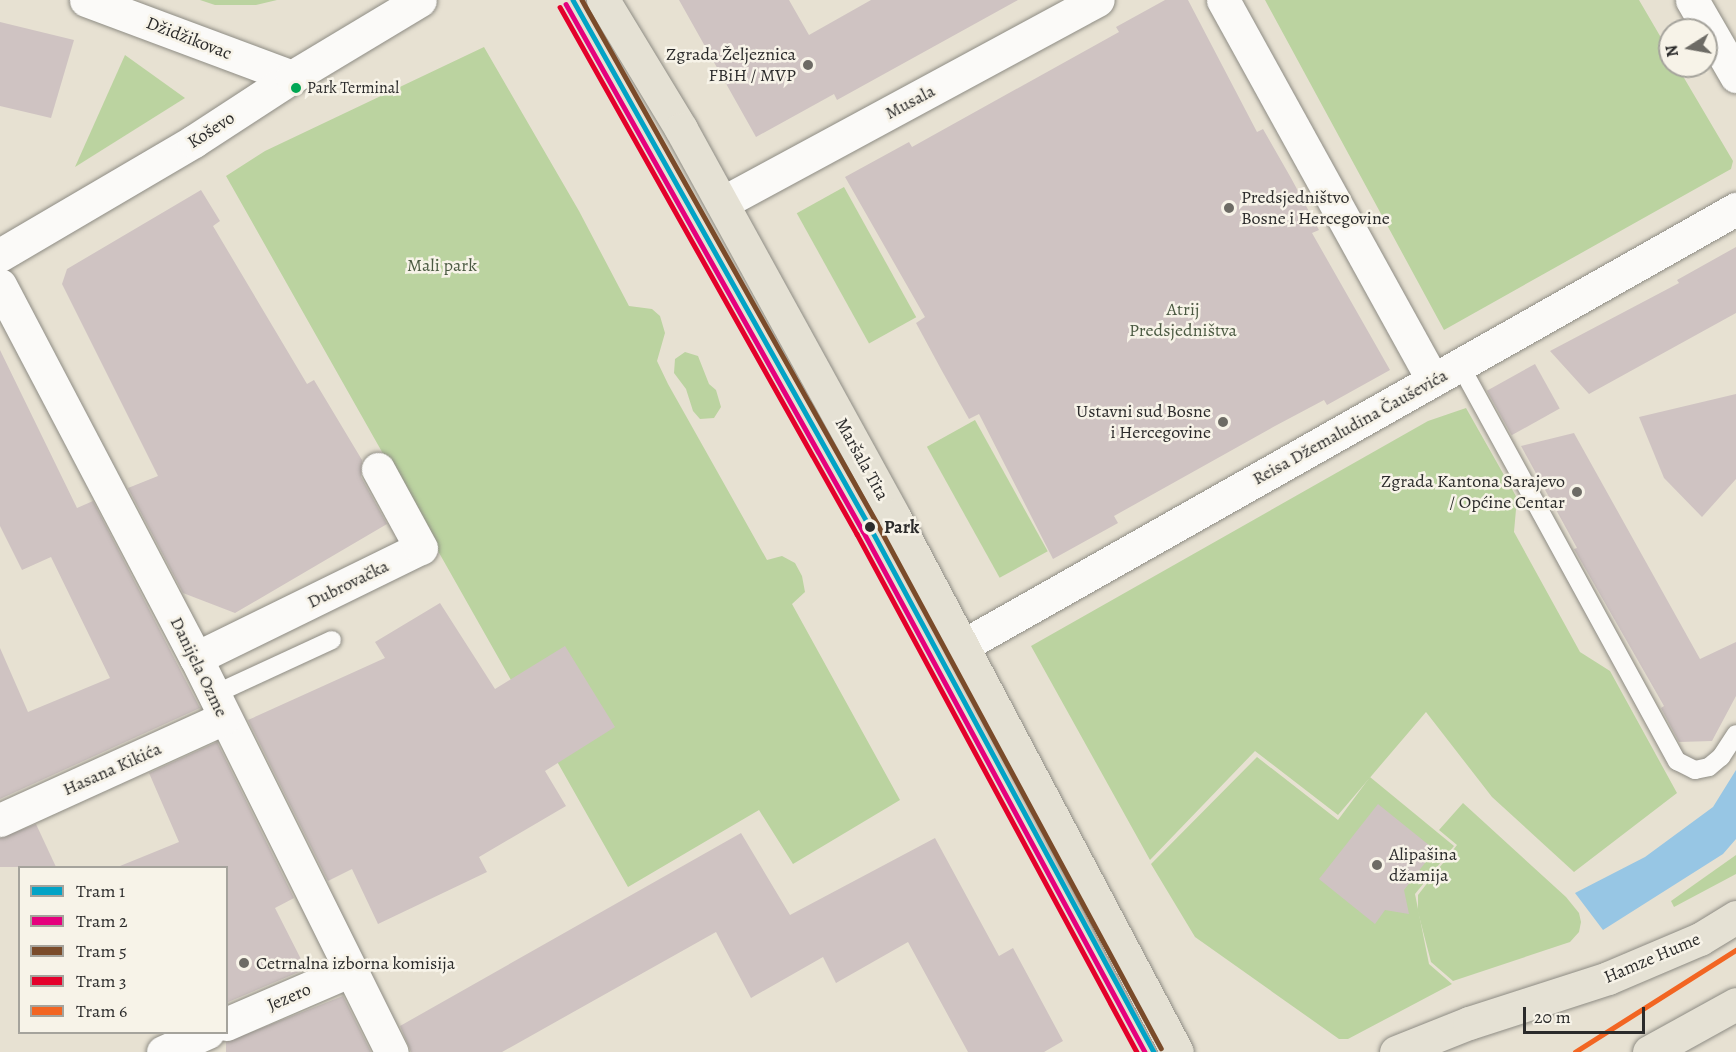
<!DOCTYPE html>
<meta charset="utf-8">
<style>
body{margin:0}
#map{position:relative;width:1736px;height:1052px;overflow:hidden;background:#e7e1d2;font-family:Alegreya,serif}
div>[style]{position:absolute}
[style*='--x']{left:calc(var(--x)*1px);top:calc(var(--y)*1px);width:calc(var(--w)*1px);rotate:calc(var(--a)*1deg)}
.green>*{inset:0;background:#bbd3a0;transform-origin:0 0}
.water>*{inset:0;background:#97c6e4}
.building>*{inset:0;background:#cfc3c2;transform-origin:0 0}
.roads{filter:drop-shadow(0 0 2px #8e8c84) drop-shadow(0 0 2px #8e8c84)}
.service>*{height:18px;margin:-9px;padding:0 9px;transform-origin:9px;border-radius:9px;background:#fbfaf8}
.minor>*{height:33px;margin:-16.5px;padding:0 16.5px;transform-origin:16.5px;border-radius:16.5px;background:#fbfaf8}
.primary>*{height:33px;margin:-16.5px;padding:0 16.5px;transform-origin:16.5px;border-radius:16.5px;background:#e5e1d4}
.tram-1>*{height:4.5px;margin:-2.25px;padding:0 2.25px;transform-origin:2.25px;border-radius:2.25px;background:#02a3c6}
.tram-2>*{height:4.5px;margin:-2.25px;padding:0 2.25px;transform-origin:2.25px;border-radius:2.25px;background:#e5007d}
.tram-3>*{height:4.5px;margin:-2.25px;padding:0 2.25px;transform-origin:2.25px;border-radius:2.25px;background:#7a4b2a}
.tram-4>*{height:4.5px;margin:-2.25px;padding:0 2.25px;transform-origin:2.25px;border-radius:2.25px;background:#e4002b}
.tram-5>*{height:4.5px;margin:-2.25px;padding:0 2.25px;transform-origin:2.25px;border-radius:2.25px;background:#f26522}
.dots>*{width:16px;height:16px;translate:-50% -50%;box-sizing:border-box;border:3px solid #f7f3e8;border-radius:50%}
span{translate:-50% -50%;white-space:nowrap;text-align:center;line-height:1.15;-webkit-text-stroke:5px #f7f3e8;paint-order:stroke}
.bus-label{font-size:16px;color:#2b2b2b}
.left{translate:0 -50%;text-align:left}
.street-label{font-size:18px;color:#2b2b2b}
.poi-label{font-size:18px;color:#2b2b2b}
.right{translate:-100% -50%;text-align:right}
.park-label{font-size:18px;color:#4b5a42}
.stop-label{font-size:18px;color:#2b2b2b;font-weight:700}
.legend{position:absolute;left:18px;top:866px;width:210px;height:168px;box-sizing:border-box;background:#f7f3e8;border:2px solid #a5a39c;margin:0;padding:8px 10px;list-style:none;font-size:18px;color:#2b2b2b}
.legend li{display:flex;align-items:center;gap:12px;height:30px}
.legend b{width:30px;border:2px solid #a5a39c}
.north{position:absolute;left:1658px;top:18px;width:60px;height:60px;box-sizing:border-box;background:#f7f3e8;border:2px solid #a5a39c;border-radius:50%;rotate:259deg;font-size:16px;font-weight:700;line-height:24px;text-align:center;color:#2b2b2b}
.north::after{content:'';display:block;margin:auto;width:21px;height:27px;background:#6d6b65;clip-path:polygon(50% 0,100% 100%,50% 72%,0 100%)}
.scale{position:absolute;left:1523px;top:1007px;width:122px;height:27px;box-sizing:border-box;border:3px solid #2b2b2b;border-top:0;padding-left:8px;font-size:18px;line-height:21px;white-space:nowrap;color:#2b2b2b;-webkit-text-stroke:4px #f7f3e8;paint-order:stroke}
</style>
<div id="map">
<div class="green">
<i style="clip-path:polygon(200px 0,277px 0,256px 5px,215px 5px)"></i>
<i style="clip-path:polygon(1265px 0,1639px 0,1670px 53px,1670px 66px,1677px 66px,1733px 161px,1731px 169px,1444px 330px)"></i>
<i style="clip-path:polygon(484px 47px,579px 211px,629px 306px,652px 309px,660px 316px,665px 333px,657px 361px,668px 384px,767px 560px,782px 556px,795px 563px,802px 576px,805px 592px,792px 604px,900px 800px,793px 864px,759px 810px,628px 887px,226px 176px,265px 151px)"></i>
<i style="clip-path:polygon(125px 55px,185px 98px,75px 167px)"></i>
<i style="left:844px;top:187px;width:149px;height:54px;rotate:61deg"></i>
<i style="clip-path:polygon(685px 352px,698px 356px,709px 384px,716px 390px,721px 407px,714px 418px,700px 419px,693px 411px,686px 389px,674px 373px,675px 359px)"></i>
<i style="clip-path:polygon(1466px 408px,1517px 498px,1514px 532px,1580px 652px,1610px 671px,1677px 793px,1574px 872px,1492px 797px,1426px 712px,1338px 815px,1255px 751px,1150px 860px,1031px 646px,1428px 421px)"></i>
<i style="left:975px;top:420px;width:150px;height:55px;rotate:61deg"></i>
<i style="clip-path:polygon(1257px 757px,1338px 820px,1370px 777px,1454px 846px,1415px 894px,1429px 964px,1452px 984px,1348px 1039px,1339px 1039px,1195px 937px,1151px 864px)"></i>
<i style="clip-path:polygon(1463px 803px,1566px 897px,1579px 913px,1581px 922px,1579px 932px,1570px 942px,1453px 981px,1431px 962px,1418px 912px,1418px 895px,1457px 845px,1439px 830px)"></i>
<i style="clip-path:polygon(1736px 855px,1736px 874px,1674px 907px,1671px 901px)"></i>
</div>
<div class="water">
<i style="clip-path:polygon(1736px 770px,1736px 839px,1723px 854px,1603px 930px,1575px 893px,1645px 857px,1713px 807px)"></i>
</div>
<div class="building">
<i style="clip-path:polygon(679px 0,789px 0,809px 35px,871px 0,1018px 0,837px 100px,834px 94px,756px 137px)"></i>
<i style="clip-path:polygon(1165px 0,1188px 0,1257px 132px,1263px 129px,1291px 178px,1319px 230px,1312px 233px,1390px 370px,1327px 405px,1324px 400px,1275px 426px,1114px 516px,1118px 523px,1053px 559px,979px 414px,969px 419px,942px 371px,916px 323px,925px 317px,845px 177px,909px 142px,912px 147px,1119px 32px,1116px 27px)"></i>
<i style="clip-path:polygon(0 22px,74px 40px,51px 118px,0 106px)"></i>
<i style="clip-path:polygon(201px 190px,220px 221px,213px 226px,307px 384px,314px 380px,362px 460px,361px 477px,387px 524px,235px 613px,183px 593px,128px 488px,158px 476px,62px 284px,67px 269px)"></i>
<i style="clip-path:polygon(1736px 247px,1736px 313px,1589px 394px,1550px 351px,1679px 283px,1677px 280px)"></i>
<i style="clip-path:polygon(0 350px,77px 508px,93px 501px,200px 708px,0 799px,0 648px,28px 712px,110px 678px,51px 557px,22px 570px,0 526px)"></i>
<i style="left:1535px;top:364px;width:51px;height:55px;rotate:61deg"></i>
<i style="clip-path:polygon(1736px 394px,1736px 479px,1702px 517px,1664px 478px,1639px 417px)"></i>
<i style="clip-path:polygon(1574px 433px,1700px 659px,1736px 642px,1736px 696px,1712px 741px,1679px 742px,1661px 708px,1664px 706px,1574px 549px,1577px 548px,1521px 446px)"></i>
<i style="clip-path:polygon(440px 603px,495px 689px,565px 646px,615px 727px,545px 771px,566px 806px,479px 857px,487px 872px,378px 924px,352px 869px,328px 881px,248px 720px,385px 658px,375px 642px)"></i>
<i style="clip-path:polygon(217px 742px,294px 898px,275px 908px,306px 969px,226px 1003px,226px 867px,120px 866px,179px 842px,149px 773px)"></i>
<i style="clip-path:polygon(1378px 804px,1435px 850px,1404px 890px,1409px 914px,1385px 910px,1375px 924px,1319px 879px)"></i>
<i style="clip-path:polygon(36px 824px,56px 867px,0 867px,0 838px)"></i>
<i style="clip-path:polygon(741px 833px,790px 915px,935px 838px,999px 956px,1013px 948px,1063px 1041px,1044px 1052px,968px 1052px,908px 942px,836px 983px,823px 957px,751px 998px,716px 932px,502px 1052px,411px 1052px,400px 1026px)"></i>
<i style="clip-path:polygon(343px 996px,371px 1052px,226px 1052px,226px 1042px)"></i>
</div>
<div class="roads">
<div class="service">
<i style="--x:1460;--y:365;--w:452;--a:61.3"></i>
<i style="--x:1677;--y:761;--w:20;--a:27"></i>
<i style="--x:1695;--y:770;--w:14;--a:-12"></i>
<i style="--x:1709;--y:767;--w:16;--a:-40"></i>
<i style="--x:1721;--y:757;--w:27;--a:-57"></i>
<i style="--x:213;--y:695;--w:131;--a:-24.8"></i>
</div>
<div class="minor">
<i style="--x:86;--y:0;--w:220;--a:20.5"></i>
<i style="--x:1223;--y:0;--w:434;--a:61.1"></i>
<i style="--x:1692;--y:0;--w:88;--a:59.9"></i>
<i style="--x:722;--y:203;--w:427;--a:-28.4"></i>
<i style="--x:0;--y:255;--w:225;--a:-30.4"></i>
<i style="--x:194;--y:141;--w:117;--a:-33.1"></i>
<i style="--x:292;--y:77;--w:149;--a:-31"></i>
<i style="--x:0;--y:285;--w:421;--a:62.3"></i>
<i style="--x:196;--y:658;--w:440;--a:63.6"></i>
<i style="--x:964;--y:645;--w:887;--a:-29.46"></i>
<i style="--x:196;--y:658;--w:250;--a:-26.1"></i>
<i style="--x:421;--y:548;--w:90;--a:-118.6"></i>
<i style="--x:0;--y:820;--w:246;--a:-24.5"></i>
<i style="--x:226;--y:1024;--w:136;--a:-23.4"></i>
<i style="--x:163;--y:1052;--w:49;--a:-24"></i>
</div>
<div class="primary">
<i style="--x:603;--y:0;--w:151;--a:58.8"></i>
<i style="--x:681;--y:129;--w:440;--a:61.2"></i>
<i style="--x:893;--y:515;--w:607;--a:62.13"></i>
<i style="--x:1396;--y:1052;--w:79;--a:-21.7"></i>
<i style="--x:1469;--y:1023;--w:146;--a:-17.9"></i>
<i style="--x:1608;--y:978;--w:100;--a:-23"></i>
<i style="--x:1700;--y:939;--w:42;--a:-31.4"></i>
<i style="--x:1649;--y:1052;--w:99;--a:-28.9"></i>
</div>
</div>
<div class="tram-1">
<i style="--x:573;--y:0;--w:605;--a:60.6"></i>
<i style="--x:870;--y:527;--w:597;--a:61.59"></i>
</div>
<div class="tram-2">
<i style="--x:566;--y:4;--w:605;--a:60.6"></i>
<i style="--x:863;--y:531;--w:592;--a:61.57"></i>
</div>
<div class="tram-3">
<i style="--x:582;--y:0;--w:600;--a:60.57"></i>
<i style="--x:877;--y:523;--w:597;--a:61.59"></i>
</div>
<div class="tram-4">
<i style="--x:560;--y:7;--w:605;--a:60.6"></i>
<i style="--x:857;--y:534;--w:589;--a:61.61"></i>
</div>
<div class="tram-5">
<i style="--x:1575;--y:1052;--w:191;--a:-32.4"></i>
</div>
<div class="dots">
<i style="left:808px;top:65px;background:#6d6b65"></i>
<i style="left:296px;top:88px;background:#00a651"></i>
<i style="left:1229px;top:208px;background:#6d6b65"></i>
<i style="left:1223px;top:422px;background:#6d6b65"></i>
<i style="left:1577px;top:492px;background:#6d6b65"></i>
<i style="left:870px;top:527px;background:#2b2b2b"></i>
<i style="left:1377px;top:865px;background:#6d6b65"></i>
<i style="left:244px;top:963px;background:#6d6b65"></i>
</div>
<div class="bus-label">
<span class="left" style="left:307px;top:88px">Park Terminal</span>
</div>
<div class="street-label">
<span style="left:189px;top:38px;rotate:21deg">Džidžikovac</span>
<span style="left:910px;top:102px;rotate:-28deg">Musala</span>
<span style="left:211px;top:130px;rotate:-33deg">Koševo</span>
<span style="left:1350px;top:427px;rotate:-29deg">Reisa Džemaludina Čauševića</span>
<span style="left:862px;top:459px;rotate:61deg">Maršala Tita</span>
<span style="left:348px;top:584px;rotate:-26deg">Dubrovačka</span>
<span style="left:199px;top:667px;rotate:64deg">Danijela Ozme</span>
<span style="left:112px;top:769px;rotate:-24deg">Hasana Kikića</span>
<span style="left:1652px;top:958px;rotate:-23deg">Hamze Hume</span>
<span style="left:289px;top:997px;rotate:-23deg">Jezero</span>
</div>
<div class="poi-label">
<span class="right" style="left:796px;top:65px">Zgrada Željeznica<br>FBiH / MVP</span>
<span class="left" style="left:1241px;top:208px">Predsjedništvo<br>Bosne i Hercegovine</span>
<span class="right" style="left:1211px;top:422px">Ustavni sud Bosne<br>i Hercegovine</span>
<span class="right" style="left:1565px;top:492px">Zgrada Kantona Sarajevo<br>/ Općine Centar</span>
<span class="left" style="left:1389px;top:865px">Alipašina<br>džamija</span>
<span class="left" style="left:256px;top:963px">Cetrnalna izborna komisija</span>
</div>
<div class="park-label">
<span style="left:442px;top:265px">Mali park</span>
<span style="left:1183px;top:320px">Atrij<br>Predsjedništva</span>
</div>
<div class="stop-label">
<span class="left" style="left:884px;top:527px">Park</span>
</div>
<ul class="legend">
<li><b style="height:8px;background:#02a3c6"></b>Tram 1</li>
<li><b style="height:8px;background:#e5007d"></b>Tram 2</li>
<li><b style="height:8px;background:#7a4b2a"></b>Tram 5</li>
<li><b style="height:8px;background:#e4002b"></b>Tram 3</li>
<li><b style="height:8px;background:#f26522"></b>Tram 6</li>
</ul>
<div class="north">N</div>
<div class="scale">20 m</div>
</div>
